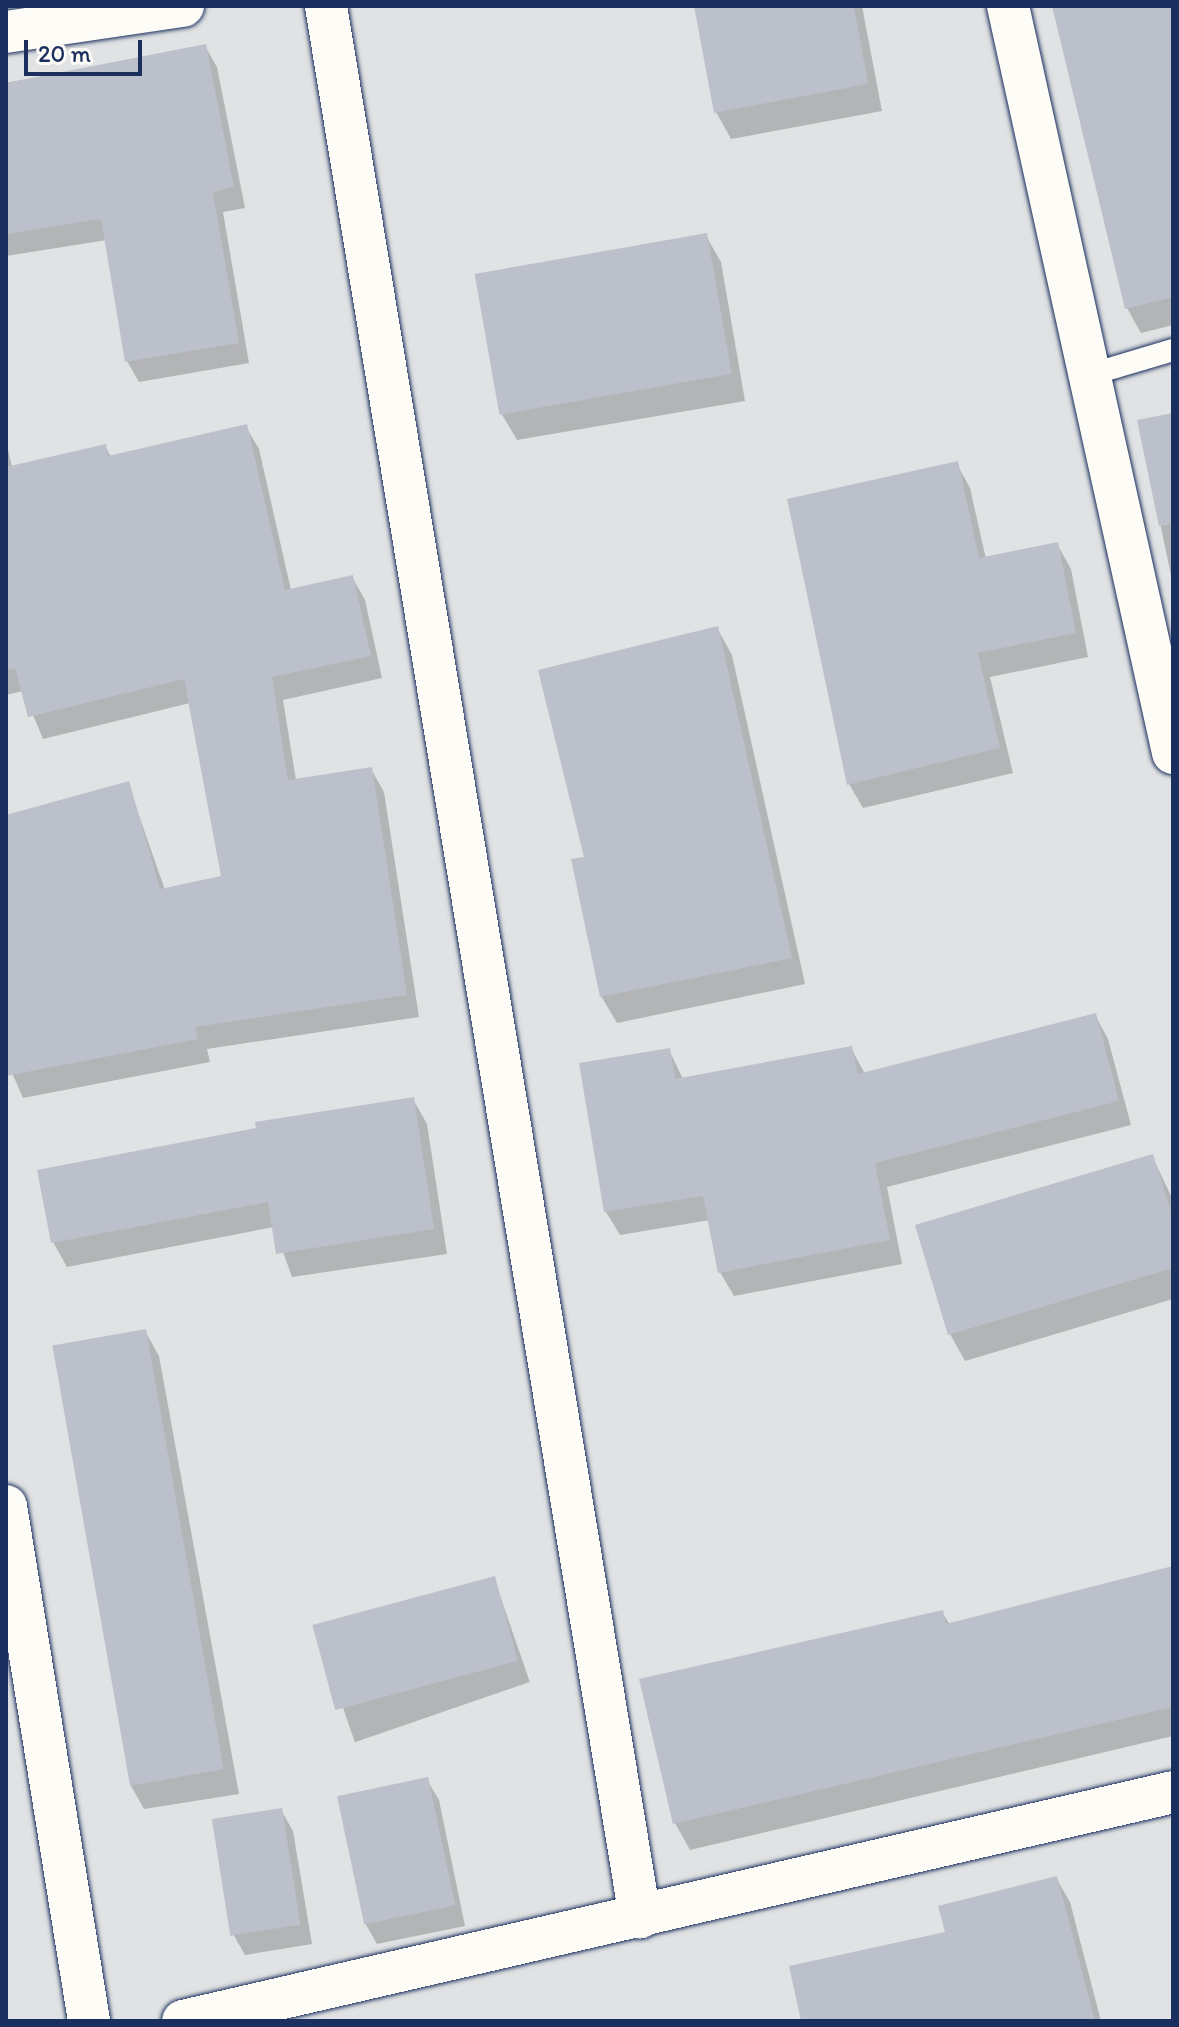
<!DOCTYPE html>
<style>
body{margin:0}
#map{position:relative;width:1179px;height:2027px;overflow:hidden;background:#f0f0ee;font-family:Itim,sans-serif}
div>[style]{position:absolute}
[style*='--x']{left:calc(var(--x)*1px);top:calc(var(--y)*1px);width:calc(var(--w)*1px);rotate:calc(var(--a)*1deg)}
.built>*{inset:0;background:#e0e2e3;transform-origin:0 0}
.shadow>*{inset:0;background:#0003;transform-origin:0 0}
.building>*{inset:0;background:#bbc0ca;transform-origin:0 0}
.roads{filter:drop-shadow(0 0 2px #1b2f5e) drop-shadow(0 0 2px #1b2f5e)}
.service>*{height:22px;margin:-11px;padding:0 11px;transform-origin:11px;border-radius:11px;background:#fdfcf7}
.minor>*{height:42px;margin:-21px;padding:0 21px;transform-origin:21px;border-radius:21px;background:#fdfcf7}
span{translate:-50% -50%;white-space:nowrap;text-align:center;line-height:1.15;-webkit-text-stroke:7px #fdfcf7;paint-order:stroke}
.frame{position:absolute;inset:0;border:8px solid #1b2f5e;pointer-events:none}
.scale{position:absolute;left:24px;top:40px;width:118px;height:36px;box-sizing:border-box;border:4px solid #1b2f5e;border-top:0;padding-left:10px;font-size:24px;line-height:28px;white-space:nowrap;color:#1b2f5e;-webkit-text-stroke:6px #fdfcf7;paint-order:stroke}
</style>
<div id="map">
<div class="built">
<i style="left:6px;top:6px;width:1167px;height:2015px"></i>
</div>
<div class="shadow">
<i style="clip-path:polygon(696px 6px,862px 6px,882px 111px,731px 139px,716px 112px)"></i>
<i style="clip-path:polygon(1055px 6px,1173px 6px,1173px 325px,1141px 333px,1127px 308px)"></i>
<i style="clip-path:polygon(205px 46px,217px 67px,245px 208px,223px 212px,249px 363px,139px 382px,127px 361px,107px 240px,6px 256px,6px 83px)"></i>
<i style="clip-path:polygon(706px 236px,721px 262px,745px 401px,517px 440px,501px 413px)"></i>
<i style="clip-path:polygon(1173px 415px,1173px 585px,1139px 422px)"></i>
<i style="clip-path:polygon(246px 427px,259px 449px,291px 590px,352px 577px,365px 600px,382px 678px,283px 700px,296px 780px,371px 769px,384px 792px,419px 1017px,207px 1049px,210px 1062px,23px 1098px,6px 1059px,6px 817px,128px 784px,165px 890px,223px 878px,190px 703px,43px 739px,23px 691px,6px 695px,6px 440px,12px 467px,105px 446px,111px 457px)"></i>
<i style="clip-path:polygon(957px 464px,970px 488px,986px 559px,1057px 544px,1071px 569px,1088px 657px,990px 677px,1013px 773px,863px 808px,849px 784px)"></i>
<i style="clip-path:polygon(717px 628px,732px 655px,805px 984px,617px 1023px,601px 996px,587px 858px)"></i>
<i style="clip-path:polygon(1095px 1015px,1108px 1039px,1131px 1125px,887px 1187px,902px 1264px,734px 1296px,720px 1272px,710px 1220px,620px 1235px,606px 1212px,669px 1050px,683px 1079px,851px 1048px,865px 1074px)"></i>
<i style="clip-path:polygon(413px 1099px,427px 1124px,447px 1254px,292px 1277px,274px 1227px,67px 1267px,53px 1242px)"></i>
<i style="clip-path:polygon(1152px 1156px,1173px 1200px,1173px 1299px,965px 1361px,950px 1334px)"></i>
<i style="clip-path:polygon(145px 1331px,159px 1356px,239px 1794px,144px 1809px,130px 1784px)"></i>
<i style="clip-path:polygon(1173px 1568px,1173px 1736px,690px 1850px,675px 1823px,942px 1612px,950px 1625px)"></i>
<i style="left:494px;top:1578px;width:110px;height:185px;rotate:71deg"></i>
<i style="clip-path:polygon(427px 1780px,439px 1800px,465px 1926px,377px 1944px,365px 1923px)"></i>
<i style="clip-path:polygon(281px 1810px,293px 1831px,312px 1944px,245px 1955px,233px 1934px)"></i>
<i style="clip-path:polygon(1056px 1878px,1070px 1902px,1101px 2021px,803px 2021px)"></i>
</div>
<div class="building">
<i style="clip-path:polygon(694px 6px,854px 6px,868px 84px,714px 113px)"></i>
<i style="clip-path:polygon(1052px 6px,1173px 6px,1173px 297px,1125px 309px)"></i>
<i style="clip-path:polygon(206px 44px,234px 187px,213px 192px,239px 343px,125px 362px,101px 219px,6px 234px,6px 83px)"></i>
<i style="left:707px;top:233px;width:143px;height:236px;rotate:80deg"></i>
<i style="clip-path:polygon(1173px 413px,1173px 524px,1159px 526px,1137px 420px)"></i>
<i style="clip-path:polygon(247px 424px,285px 590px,353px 575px,371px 656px,272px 677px,288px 780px,372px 767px,407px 995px,195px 1027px,198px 1039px,6px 1076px,6px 815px,129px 781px,160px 889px,221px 876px,184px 679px,28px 717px,15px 668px,6px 670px,6px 467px,106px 444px,108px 456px)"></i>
<i style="clip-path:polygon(958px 461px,979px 558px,1058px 542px,1076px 633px,978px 653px,1000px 748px,847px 785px,787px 499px)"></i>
<i style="clip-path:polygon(718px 626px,792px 958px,600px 997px,571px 859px,584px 857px,538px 670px)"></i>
<i style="clip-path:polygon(1096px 1013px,1119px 1101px,875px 1163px,890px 1240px,718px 1273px,703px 1196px,604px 1212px,579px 1063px,670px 1048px,675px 1079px,852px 1046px,858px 1074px)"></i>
<i style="clip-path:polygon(414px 1097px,434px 1229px,276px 1254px,268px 1202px,51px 1243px,37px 1170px,256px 1128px,255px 1122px)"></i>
<i style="clip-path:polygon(1153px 1154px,1173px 1218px,1173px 1268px,948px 1335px,915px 1225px)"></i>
<i style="left:146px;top:1329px;width:447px;height:95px;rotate:80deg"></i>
<i style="clip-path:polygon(1173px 1566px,1173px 1707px,673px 1824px,639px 1679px,943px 1610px,946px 1624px)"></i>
<i style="left:495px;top:1576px;width:88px;height:189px;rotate:75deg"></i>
<i style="left:428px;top:1777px;width:131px;height:93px;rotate:78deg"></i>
<i style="left:282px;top:1808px;width:118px;height:71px;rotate:81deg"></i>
<i style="clip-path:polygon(1057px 1876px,1095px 2021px,801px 2021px,789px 1966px,945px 1932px,938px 1906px)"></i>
</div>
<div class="roads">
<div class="service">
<i style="--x:1089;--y:375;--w:88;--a:-16.6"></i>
</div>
<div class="minor">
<i style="--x:326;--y:6;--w:1937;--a:80.67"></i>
<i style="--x:1008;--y:6;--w:765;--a:77.54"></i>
<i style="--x:6;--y:32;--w:179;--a:-8.4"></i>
<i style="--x:6;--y:1506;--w:522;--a:80.84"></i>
<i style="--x:183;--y:2021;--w:1016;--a:-13.02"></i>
</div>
</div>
<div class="frame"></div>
<div class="scale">20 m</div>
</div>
